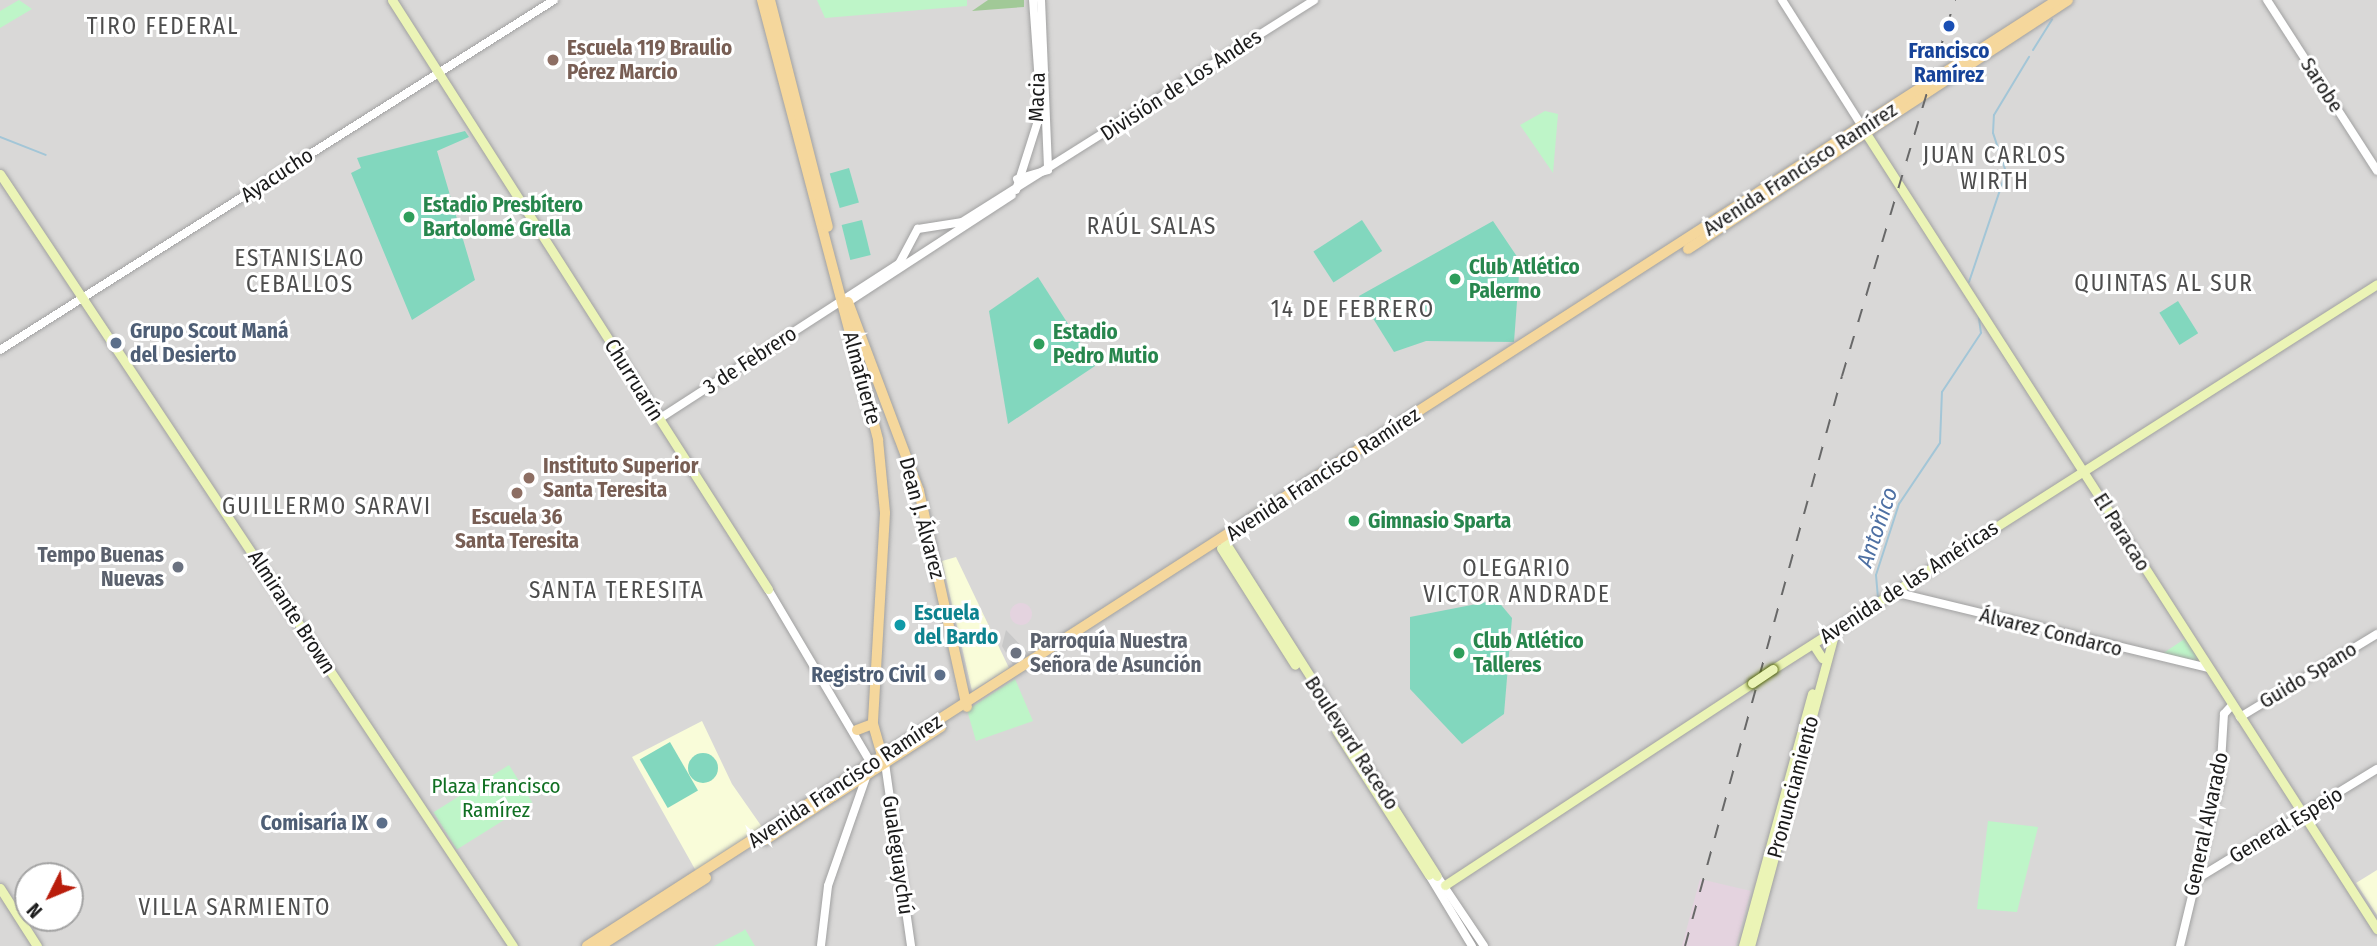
<!DOCTYPE html>
<meta charset="utf-8">
<style>
body{margin:0}
#map{position:relative;width:2377px;height:946px;overflow:hidden;background:#ece9e0;font-family:"Fira Sans Condensed",sans-serif}
div>[style]{position:absolute}
[style*='--x']{left:calc(var(--x)*1px);top:calc(var(--y)*1px);width:calc(var(--w)*1px);rotate:calc(var(--a)*1deg)}
.residential>*{inset:0;background:#d9d8d7}
.industrial>*{inset:0;background:#e4d3df}
.round{border-radius:50%}
.education>*{inset:0;background:#f9fcd9}
.religious>*{inset:0;background:#c8c8c8}
.forest>*{inset:0;background:#a1c997}
.park>*{inset:0;background:#bef5c8;transform-origin:0 0}
.pitch>*{inset:0;background:#82d7be;transform-origin:0 0}
.stream>*{height:2px;margin:-1px;padding:0 1px;transform-origin:1px;border-radius:1px;background:#a3c6d7}
.roads{filter:drop-shadow(0 0 2px #a1a1a1) drop-shadow(0 0 2px #a1a1a1)}
.tertiary>*{height:8px;margin:-4px;padding:0 4px;transform-origin:4px;border-radius:4px;background:#fff}
.secondary>*{height:9px;margin:-4.5px;padding:0 4.5px;transform-origin:4.5px;border-radius:4.5px;background:#ebf4b6}
.primary>*{height:10px;margin:-5px;padding:0 5px;transform-origin:5px;border-radius:5px;background:#f5d79c}
.rail>*{height:2px;margin-top:-1px;transform-origin:0;background:repeating-linear-gradient(90deg,#686868 0 14px,transparent 0 28px)}
.bridges{filter:drop-shadow(0 0 2px #55680b) drop-shadow(0 0 2px #55680b)}
.secondary-bridge>*{height:9px;margin:-4.5px;padding:0 4.5px;transform-origin:4.5px;border-radius:4.5px;background:#ebf4b6}
.dots>*{width:19px;height:19px;translate:-50% -50%;box-sizing:border-box;border:4px solid #fff;border-radius:50%}
span{translate:-50% -50%;white-space:nowrap;text-align:center;line-height:1.15;-webkit-text-stroke:6px #fff;paint-order:stroke}
.education-label{font-size:21px;color:#785e54;font-weight:700}
.left{translate:0 -50%;text-align:left}
.transit-label{font-size:21px;color:#164399;font-weight:700}
.street-label{font-size:21px;color:#1a1a1a}
.leisure-label{font-size:21px;color:#27864d;font-weight:700}
.service-label{font-size:21px;color:#4e5e75;font-weight:700}
.right{translate:-100% -50%;text-align:right}
.worship-label{font-size:21px;color:#5b616d;font-weight:700}
.culture-label{font-size:21px;color:#0d838f;font-weight:700}
.park-label{font-size:21px;color:#117023}
.neighbourhood-label{font-size:23px;color:#4d4d4d;letter-spacing:2px}
.water-label{font-size:23px;color:#4e70a3;font-style:italic}
.north{position:absolute;left:14px;top:862px;width:70px;height:70px;box-sizing:border-box;background:#fff;border:2px solid #a3a3a3;border-radius:50%;rotate:227deg;font-size:19px;font-weight:700;line-height:28px;text-align:center;color:#1a1a1a}
.north::after{content:'';display:block;margin:auto;width:24px;height:32px;background:#b91d0c;clip-path:polygon(50% 0,100% 100%,50% 72%,0 100%)}
</style>
<div id="map">
<div class="residential">
<i style="clip-path:polygon(evenodd,0 0,2377px 0,2377px 946px,0 946px,0 0,28px 876px,70px 876px,70px 918px,28px 918px,28px 876px)"></i>
</div>
<div class="industrial">
<i class="round" style="left:1010px;top:603px;width:22px;height:22px"></i>
<i style="clip-path:polygon(1700px 879px,1751px 891px,1736px 946px,1682px 946px)"></i>
</div>
<div class="education">
<i style="clip-path:polygon(956px 557px,1009px 668px,972px 691px,942px 561px)"></i>
<i style="clip-path:polygon(702px 721px,732px 784px,762px 827px,696px 871px,632px 757px)"></i>
<i style="clip-path:polygon(2377px 870px,2377px 915px,2356px 883px)"></i>
</div>
<div class="religious">
<i style="clip-path:polygon(1006px 630px,1030px 655px,1013px 665px,1002px 646px)"></i>
</div>
<div class="forest">
<i style="clip-path:polygon(988px 0,1024px 0,1024px 7px,972px 11px)"></i>
</div>
<div class="park">
<i style="clip-path:polygon(19px 0,32px 9px,0 28px,0 11px)"></i>
<i style="clip-path:polygon(817px 0,967px 0,967px 6px,825px 18px)"></i>
<i style="clip-path:polygon(1545px 111px,1558px 114px,1553px 173px,1520px 125px)"></i>
<i style="clip-path:polygon(2186px 638px,2200px 663px,2159px 656px)"></i>
<i style="clip-path:polygon(1015px 679px,1033px 721px,976px 741px,967px 710px)"></i>
<i style="left:509px;top:765px;width:44px;height:89px;rotate:58deg"></i>
<i style="clip-path:polygon(1988px 821px,2038px 827px,2017px 912px,1977px 909px)"></i>
<i style="clip-path:polygon(745px 929px,755px 946px,714px 946px,743px 931px)"></i>
</div>
<div class="pitch">
<i style="clip-path:polygon(465px 131px,469px 137px,437px 151px,475px 280px,412px 320px,351px 173px,361px 168px,357px 158px)"></i>
<i style="left:849px;top:168px;width:36px;height:20px;rotate:74deg"></i>
<i style="left:862px;top:220px;width:36px;height:21px;rotate:76deg"></i>
<i style="left:1362px;top:220px;width:37px;height:58px;rotate:57deg"></i>
<i style="clip-path:polygon(1493px 221px,1520px 261px,1514px 342px,1426px 341px,1394px 352px,1359px 296px)"></i>
<i style="clip-path:polygon(1038px 277px,1095px 366px,1008px 424px,989px 311px)"></i>
<i style="left:2178px;top:301px;width:38px;height:22px;rotate:58deg"></i>
<i style="clip-path:polygon(1497px 600px,1512px 618px,1504px 714px,1462px 744px,1410px 689px,1410px 617px)"></i>
<i style="left:670px;top:742px;width:56px;height:35px;rotate:60deg"></i>
<i class="round" style="left:688px;top:753px;width:30px;height:30px"></i>
</div>
<div class="stream">
<i style="--x:2033;--y:50;--w:36;--a:-58"></i>
<i style="--x:0;--y:137;--w:49;--a:21.4"></i>
<i style="--x:1969;--y:282;--w:116;--a:-71.4"></i>
<i style="--x:2006;--y:172;--w:41;--a:-108.4"></i>
<i style="--x:1993;--y:133;--w:18;--a:-87"></i>
<i style="--x:1994;--y:115;--w:68;--a:-58.9"></i>
<i style="--x:1878;--y:598;--w:23;--a:-95"></i>
<i style="--x:1876;--y:575;--w:75;--a:-72.1"></i>
<i style="--x:1899;--y:504;--w:73;--a:-56.1"></i>
<i style="--x:1940;--y:443;--w:51;--a:-87.8"></i>
<i style="--x:1942;--y:392;--w:71;--a:-56.5"></i>
<i style="--x:1981;--y:333;--w:15;--a:-98"></i>
</div>
<div class="roads">
<div class="tertiary">
<i style="--x:1041;--y:0;--w:170;--a:87.6"></i>
<i style="--x:1782;--y:0;--w:153;--a:57.6"></i>
<i style="--x:2267;--y:0;--w:203;--a:57.2"></i>
<i style="--x:1017;--y:179;--w:32;--a:-16"></i>
<i style="--x:1016;--y:190;--w:83;--a:-72.4"></i>
<i style="--x:1041;--y:111;--w:111;--a:-94.1"></i>
<i style="--x:845;--y:304;--w:199;--a:-33.1"></i>
<i style="--x:0;--y:350;--w:655;--a:-32.28"></i>
<i style="--x:659;--y:419;--w:286;--a:-32.9"></i>
<i style="--x:899;--y:264;--w:40;--a:-62"></i>
<i style="--x:918;--y:229;--w:45;--a:-9"></i>
<i style="--x:962;--y:222;--w:416;--a:-32.2"></i>
<i style="--x:768;--y:589;--w:202;--a:59.4"></i>
<i style="--x:871;--y:763;--w:130;--a:109.3"></i>
<i style="--x:828;--y:886;--w:60;--a:96.7"></i>
<i style="--x:1894;--y:592;--w:324;--a:13.6"></i>
<i style="--x:2240;--y:717;--w:160;--a:-31.2"></i>
<i style="--x:885;--y:763;--w:185;--a:81.9"></i>
<i style="--x:1429;--y:875;--w:83;--a:58.8"></i>
<i style="--x:1437;--y:876;--w:84;--a:56.1"></i>
<i style="--x:2195;--y:880;--w:213;--a:-31.4"></i>
<i style="--x:2180;--y:946;--w:172;--a:-76.5"></i>
<i style="--x:2220;--y:779;--w:65;--a:-86.5"></i>
<i style="--x:2224;--y:714;--w:12;--a:-48"></i>
</div>
<div class="secondary">
<i style="--x:392;--y:0;--w:699;--a:57.45"></i>
<i style="--x:1867;--y:135;--w:944;--a:57.29"></i>
<i style="--x:0;--y:174;--w:927;--a:56.4"></i>
<i style="--x:1223;--y:539;--w:399;--a:57.6"></i>
<i style="--x:1221;--y:548;--w:138;--a:57.7"></i>
<i style="--x:1813;--y:644;--w:17;--a:57"></i>
<i style="--x:1773;--y:669;--w:716;--a:-32.51"></i>
<i style="--x:1336;--y:730;--w:172;--a:57.3"></i>
<i style="--x:1445;--y:885;--w:367;--a:-33.3"></i>
<i style="--x:0;--y:888;--w:69;--a:57.5"></i>
<i style="--x:1743;--y:946;--w:262;--a:-74.7"></i>
<i style="--x:1750;--y:946;--w:329;--a:-74.9"></i>
</div>
<div class="primary">
<i style="--x:762;--y:0;--w:455;--a:75.2"></i>
<i style="--x:878;--y:440;--w:73;--a:84.5"></i>
<i style="--x:885;--y:513;--w:211;--a:93.3"></i>
<i style="--x:873;--y:724;--w:37;--a:74"></i>
<i style="--x:770;--y:0;--w:234;--a:75.7"></i>
<i style="--x:1688;--y:249;--w:454;--a:-33.2"></i>
<i style="--x:848;--y:302;--w:202;--a:69.4"></i>
<i style="--x:919;--y:491;--w:221;--a:77.5"></i>
<i style="--x:857;--y:730;--w:17;--a:-21"></i>
<i style="--x:765;--y:840;--w:209;--a:-32.7"></i>
<i style="--x:587;--y:946;--w:1748;--a:-32.76"></i>
<i style="--x:600;--y:946;--w:126;--a:-32.7"></i>
</div>
</div>
<div class="rail">
<i style="--x:1685;--y:946;--w:591;--a:-74.6"></i>
<i style="--x:1842;--y:376;--w:393;--a:-73.3"></i>
</div>
<div class="bridges">
<div class="secondary-bridge">
<i style="--x:1752;--y:683;--w:25;--a:-34"></i>
</div>
</div>
<div class="dots">
<i style="left:1949px;top:26px;background:#1a4fb4"></i>
<i style="left:553px;top:60px;background:#8d6e63"></i>
<i style="left:409px;top:217px;background:#2e9e5b"></i>
<i style="left:1455px;top:279px;background:#2e9e5b"></i>
<i style="left:116px;top:343px;background:#5c6f8a"></i>
<i style="left:1039px;top:344px;background:#2e9e5b"></i>
<i style="left:529px;top:478px;background:#8d6e63"></i>
<i style="left:517px;top:493px;background:#8d6e63"></i>
<i style="left:1354px;top:521px;background:#2e9e5b"></i>
<i style="left:178px;top:567px;background:#6b7280"></i>
<i style="left:900px;top:625px;background:#0f9aa8"></i>
<i style="left:1016px;top:653px;background:#6b7280"></i>
<i style="left:1459px;top:653px;background:#2e9e5b"></i>
<i style="left:940px;top:675px;background:#5c6f8a"></i>
<i style="left:382px;top:823px;background:#5c6f8a"></i>
</div>
<div class="education-label">
<span class="left" style="left:567px;top:60px">Escuela 119 Braulio<br>Pérez Marcio</span>
<span class="left" style="left:543px;top:478px">Instituto Superior<br>Santa Teresita</span>
<span style="left:517px;top:529px">Escuela 36<br>Santa Teresita</span>
</div>
<div class="transit-label">
<span style="left:1949px;top:63px">Francisco<br>Ramírez</span>
</div>
<div class="street-label">
<span style="left:1181px;top:85px;rotate:-33deg">División de Los Andes</span>
<span style="left:2322px;top:85px;rotate:57deg">Sarobe</span>
<span style="left:1037px;top:97px;rotate:-88deg">Macia</span>
<span style="left:1800px;top:169px;rotate:-33deg">Avenida Francisco Ramírez</span>
<span style="left:277px;top:175px;rotate:-33deg">Ayacucho</span>
<span style="left:750px;top:360px;rotate:-33deg">3 de Febrero</span>
<span style="left:862px;top:378px;rotate:75deg">Almafuerte</span>
<span style="left:634px;top:380px;rotate:58deg">Churruarín</span>
<span style="left:1323px;top:474px;rotate:-33deg">Avenida Francisco Ramírez</span>
<span style="left:922px;top:518px;rotate:75deg">Dean J. Álvarez</span>
<span style="left:2122px;top:532px;rotate:58deg">El Paracao</span>
<span style="left:1909px;top:582px;rotate:-33deg">Avenida de las Américas</span>
<span style="left:292px;top:612px;rotate:57deg">Almirante Brown</span>
<span style="left:2051px;top:632px;rotate:14deg">Álvarez Condarco</span>
<span style="left:2308px;top:675px;rotate:-31deg">Guido Spano</span>
<span style="left:1352px;top:743px;rotate:57deg">Boulevard Racedo</span>
<span style="left:845px;top:781px;rotate:-33deg">Avenida Francisco Ramírez</span>
<span style="left:1793px;top:787px;rotate:-75deg">Pronunciamiento</span>
<span style="left:2206px;top:824px;rotate:-78deg">General Alvarado</span>
<span style="left:2286px;top:825px;rotate:-31deg">General Espejo</span>
<span style="left:898px;top:855px;rotate:82deg">Gualeguaychú</span>
</div>
<div class="leisure-label">
<span class="left" style="left:423px;top:217px">Estadio Presbítero<br>Bartolomé Grella</span>
<span class="left" style="left:1469px;top:279px">Club Atlético<br>Palermo</span>
<span class="left" style="left:1053px;top:344px">Estadio<br>Pedro Mutio</span>
<span class="left" style="left:1368px;top:521px">Gimnasio Sparta</span>
<span class="left" style="left:1473px;top:653px">Club Atlético<br>Talleres</span>
</div>
<div class="service-label">
<span class="left" style="left:130px;top:343px">Grupo Scout Maná<br>del Desierto</span>
<span class="right" style="left:926px;top:675px">Registro Civil</span>
<span class="right" style="left:368px;top:823px">Comisaría IX</span>
</div>
<div class="worship-label">
<span class="right" style="left:164px;top:567px">Tempo Buenas<br>Nuevas</span>
<span class="left" style="left:1030px;top:653px">Parroquía Nuestra<br>Señora de Asunción</span>
</div>
<div class="culture-label">
<span class="left" style="left:914px;top:625px">Escuela<br>del Bardo</span>
</div>
<div class="park-label">
<span style="left:496px;top:798px">Plaza Francisco<br>Ramírez</span>
</div>
<div class="neighbourhood-label">
<span style="left:163px;top:26px">TIRO FEDERAL</span>
<span style="left:1995px;top:168px">JUAN CARLOS<br>WIRTH</span>
<span style="left:1152px;top:226px">RAÚL SALAS</span>
<span style="left:300px;top:271px">ESTANISLAO<br>CEBALLOS</span>
<span style="left:2164px;top:283px">QUINTAS AL SUR</span>
<span style="left:1353px;top:309px">14 DE FEBRERO</span>
<span style="left:327px;top:506px">GUILLERMO SARAVI</span>
<span style="left:1517px;top:581px">OLEGARIO<br>VICTOR ANDRADE</span>
<span style="left:617px;top:590px">SANTA TERESITA</span>
<span style="left:235px;top:907px">VILLA SARMIENTO</span>
</div>
<div class="water-label">
<span style="left:1877px;top:527px;rotate:-71deg">Antoñico</span>
</div>
<div class="north">N</div>
</div>
